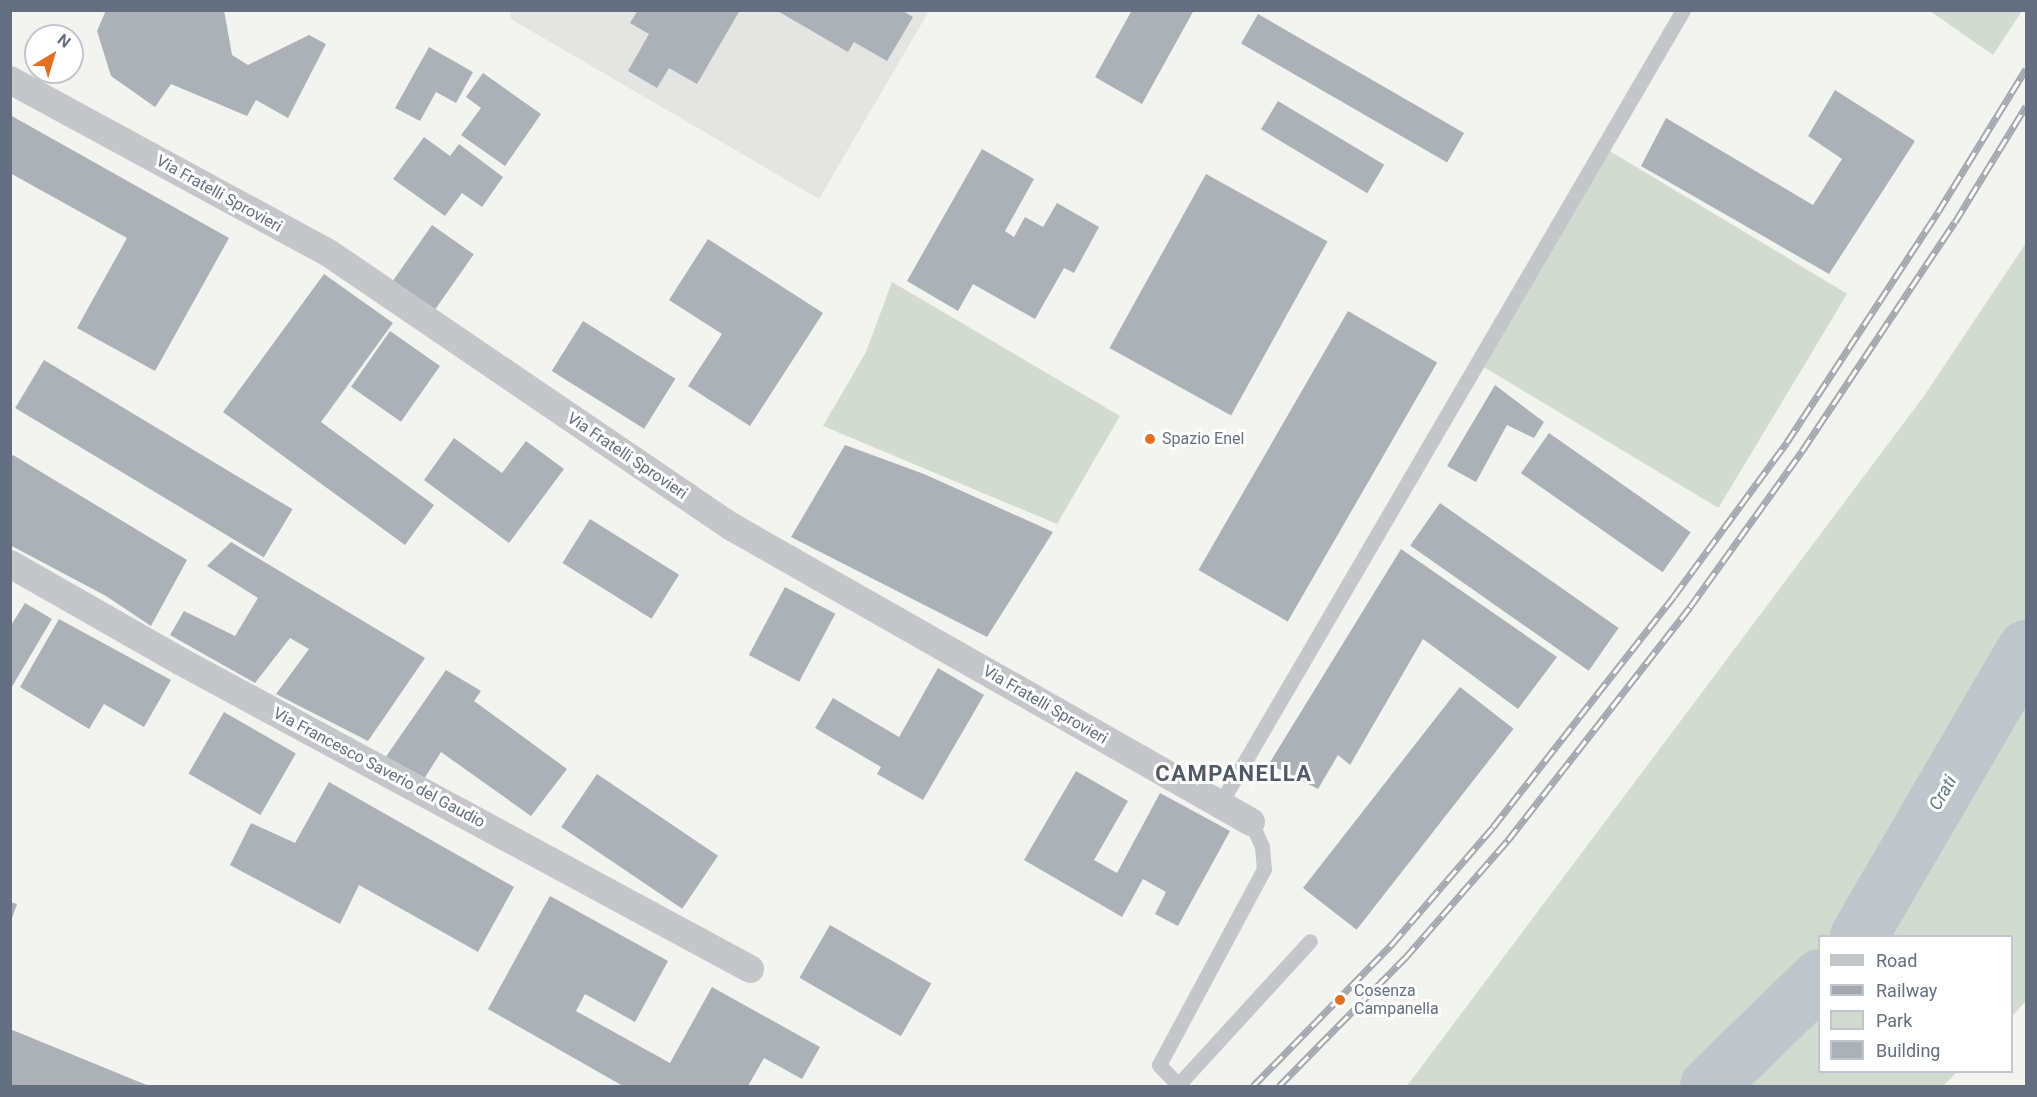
<!DOCTYPE html>
<style>
body{margin:0}
#map{position:relative;width:2037px;height:1097px;overflow:hidden;background:#f3f4ef;font-family:Roboto,sans-serif}
div>[style]{position:absolute}
[style*='--x']{left:calc(var(--x)*1px);top:calc(var(--y)*1px);width:calc(var(--w)*1px);rotate:calc(var(--a)*1deg)}
.built>*{inset:0;background:#e4e4e3}
.green>*{inset:0;background:#d3dbd1;transform-origin:0 0}
.river>*{height:58px;margin:-29px;padding:0 29px;transform-origin:29px;border-radius:29px;background:#bec6cc}
.building>*{inset:0;background:#acb1b8;transform-origin:0 0}
.lane>*{height:15px;margin:-7.5px;padding:0 7.5px;transform-origin:7.5px;border-radius:7.5px;background:#c4c6ca}
.street>*{height:28px;margin:-14px;padding:0 14px;transform-origin:14px;border-radius:14px;background:#c4c6ca}
.rail>*{height:7px;margin-top:-3.5px;transform-origin:0;background:repeating-linear-gradient(90deg,#fff 0 14px,#a4a7ae 0 28px);box-sizing:border-box;border-block:2px solid #a4a7ae}
.dots>*{width:16px;height:16px;translate:-50% -50%;box-sizing:border-box;border:3px solid #fff;border-radius:50%}
span{translate:-50% -50%;white-space:nowrap;text-align:center;line-height:1.15;-webkit-text-stroke:6px #fff;paint-order:stroke}
.street-label{font-size:16px;color:#636e81}
.poi-label{font-size:16px;color:#636e81}
.left{translate:0 -50%;text-align:left}
.water-label{font-size:18px;color:#637685;font-style:italic}
.district-label{font-size:22px;color:#515966;font-weight:700;letter-spacing:1.5px}
.frame{position:absolute;inset:0;border:12px solid #636e81;pointer-events:none}
.legend{position:absolute;left:1818px;top:935px;width:195px;height:138px;box-sizing:border-box;background:#fff;border:2px solid #c1c5cd;margin:0;padding:8px 10px;list-style:none;font-size:18px;color:#636e81}
.legend li{display:flex;align-items:center;gap:12px;height:30px}
.legend b{width:30px;border:2px solid #c1c5cd}
.north{position:absolute;left:24px;top:24px;width:60px;height:60px;box-sizing:border-box;background:#fff;border:2px solid #c1c5cd;border-radius:50%;rotate:38deg;font-size:16px;font-weight:700;line-height:24px;text-align:center;color:#636e81}
.north::after{content:'';display:block;margin:auto;width:21px;height:27px;background:#e26f22;clip-path:polygon(50% 0,100% 100%,50% 72%,0 100%)}
</style>
<div id="map">
<div class="built">
<i style="clip-path:polygon(510px 11px,929px 11px,819px 199px,511px 19px)"></i>
</div>
<div class="green">
<i style="clip-path:polygon(1930px 11px,2022px 11px,1993px 55px)"></i>
<i style="left:1608px;top:150px;width:279px;height:250px;rotate:31deg"></i>
<i style="clip-path:polygon(2026px 243px,2026px 1001px,2012px 1016px,2012px 936px,1820px 936px,1820px 1072px,1957px 1072px,1943px 1086px,1407px 1086px,1924px 396px)"></i>
<i style="clip-path:polygon(892px 282px,1120px 416px,1057px 524px,823px 426px,866px 352px)"></i>
</div>
<div class="river">
<i style="--x:1859;--y:936;--w:332;--a:-59.8"></i>
<i style="--x:1709;--y:1086;--w:155;--a:-44.2"></i>
</div>
<div class="building">
<i style="clip-path:polygon(106px 10px,224px 10px,232px 55px,248px 65px,309px 35px,326px 44px,288px 118px,256px 100px,247px 116px,171px 84px,155px 107px,111px 76px,97px 31px)"></i>
<i style="clip-path:polygon(638px 10px,740px 10px,697px 84px,669px 68px,657px 88px,628px 71px,649px 34px,630px 23px)"></i>
<i style="clip-path:polygon(776px 10px,901px 10px,913px 17px,887px 61px,854px 42px,848px 52px)"></i>
<i style="clip-path:polygon(1132px 10px,1194px 10px,1142px 104px,1095px 77px)"></i>
<i style="left:1258px;top:14px;width:238px;height:34px;rotate:30deg"></i>
<i style="clip-path:polygon(429px 47px,473px 72px,456px 103px,436px 92px,420px 121px,395px 108px)"></i>
<i style="clip-path:polygon(483px 73px,541px 114px,505px 166px,461px 135px,481px 108px,466px 97px)"></i>
<i style="clip-path:polygon(1835px 90px,1915px 141px,1829px 274px,1641px 166px,1666px 118px,1813px 205px,1842px 159px,1808px 136px)"></i>
<i style="left:1278px;top:101px;width:124px;height:33px;rotate:31deg"></i>
<i style="clip-path:polygon(10px 115px,229px 238px,155px 371px,77px 328px,127px 238px,10px 173px)"></i>
<i style="clip-path:polygon(424px 137px,450px 156px,459px 144px,503px 177px,482px 207px,462px 193px,445px 216px,393px 179px)"></i>
<i style="clip-path:polygon(982px 149px,1034px 179px,1005px 231px,1014px 237px,1025px 217px,1043px 227px,1057px 203px,1099px 227px,1074px 273px,1064px 268px,1035px 319px,973px 284px,958px 311px,907px 281px)"></i>
<i style="left:1206px;top:174px;width:139px;height:199px;rotate:29deg"></i>
<i style="left:432px;top:225px;width:51px;height:72px;rotate:35deg"></i>
<i style="clip-path:polygon(708px 239px,823px 313px,750px 426px,688px 386px,722px 334px,669px 300px)"></i>
<i style="clip-path:polygon(324px 274px,393px 323px,321px 422px,434px 505px,405px 545px,223px 412px)"></i>
<i style="left:1348px;top:311px;width:103px;height:299px;rotate:30deg"></i>
<i style="left:583px;top:321px;width:109px;height:59px;rotate:32deg"></i>
<i style="left:390px;top:331px;width:61px;height:68px;rotate:35deg"></i>
<i style="left:44px;top:360px;width:290px;height:56px;rotate:31deg"></i>
<i style="clip-path:polygon(1495px 385px,1544px 422px,1534px 438px,1507px 425px,1476px 482px,1447px 466px)"></i>
<i style="left:1549px;top:433px;width:173px;height:49px;rotate:35deg"></i>
<i style="clip-path:polygon(454px 438px,502px 473px,526px 441px,564px 469px,509px 543px,424px 480px)"></i>
<i style="clip-path:polygon(845px 445px,924px 474px,1053px 532px,987px 637px,791px 537px)"></i>
<i style="clip-path:polygon(13px 455px,187px 560px,151px 626px,106px 596px,10px 545px,10px 458px)"></i>
<i style="left:1440px;top:503px;width:218px;height:52px;rotate:35deg"></i>
<i style="left:590px;top:519px;width:105px;height:52px;rotate:32deg"></i>
<i style="clip-path:polygon(231px 542px,425px 658px,368px 741px,276px 694px,309px 649px,290px 638px,255px 683px,170px 635px,184px 611px,235px 636px,258px 598px,207px 566px)"></i>
<i style="clip-path:polygon(1401px 549px,1557px 657px,1518px 709px,1423px 639px,1350px 765px,1338px 755px,1318px 789px,1269px 764px)"></i>
<i style="left:785px;top:587px;width:57px;height:77px;rotate:28deg"></i>
<i style="clip-path:polygon(25px 603px,52px 619px,10px 690px,10px 627px)"></i>
<i style="clip-path:polygon(59px 619px,171px 680px,144px 727px,104px 704px,89px 729px,20px 687px)"></i>
<i style="clip-path:polygon(938px 668px,984px 695px,923px 800px,877px 774px,881px 767px,815px 728px,833px 698px,899px 737px)"></i>
<i style="clip-path:polygon(446px 670px,481px 691px,474px 701px,567px 769px,531px 816px,441px 752px,424px 779px,385px 758px)"></i>
<i style="left:1460px;top:687px;width:68px;height:255px;rotate:38deg"></i>
<i style="left:224px;top:712px;width:83px;height:71px;rotate:30deg"></i>
<i style="clip-path:polygon(1076px 771px,1128px 801px,1094px 860px,1117px 873px,1160px 793px,1230px 831px,1178px 926px,1155px 914px,1166px 892px,1143px 879px,1122px 917px,1024px 860px)"></i>
<i style="left:597px;top:774px;width:146px;height:64px;rotate:34deg"></i>
<i style="clip-path:polygon(329px 782px,514px 887px,478px 952px,359px 885px,340px 924px,230px 865px,251px 823px,295px 843px)"></i>
<i style="clip-path:polygon(550px 896px,668px 961px,635px 1022px,585px 994px,576px 1011px,670px 1063px,712px 987px,820px 1047px,802px 1079px,764px 1058px,748px 1086px,623px 1086px,488px 1009px)"></i>
<i style="clip-path:polygon(10px 902px,17px 904px,11px 921px,10px 921px)"></i>
<i style="left:830px;top:925px;width:117px;height:61px;rotate:30deg"></i>
<i style="clip-path:polygon(10px 1029px,149px 1086px,10px 1086px)"></i>
</div>
<div class="lane">
<i style="--x:1220;--y:804;--w:919;--a:-59.75"></i>
<i style="--x:1251;--y:822;--w:27;--a:66"></i>
<i style="--x:1262;--y:847;--w:22;--a:85"></i>
<i style="--x:1264;--y:869;--w:222;--a:118.2"></i>
<i style="--x:1159;--y:1065;--w:28;--a:46"></i>
<i style="--x:1178;--y:1085;--w:195;--a:-47.5"></i>
</div>
<div class="street">
<i style="--x:10;--y:80;--w:364;--a:28.5"></i>
<i style="--x:330;--y:254;--w:486;--a:34.2"></i>
<i style="--x:732;--y:527;--w:597;--a:29.61"></i>
<i style="--x:10;--y:564;--w:196;--a:29.7"></i>
<i style="--x:180;--y:661;--w:648;--a:28.38"></i>
</div>
<div class="rail">
<i style="--x:1253;--y:1086;--w:199;--a:-45.6"></i>
<i style="--x:1392;--y:944;--w:155;--a:-49.2"></i>
<i style="--x:1493;--y:827;--w:293;--a:-51.9"></i>
<i style="--x:1674;--y:596;--w:191;--a:-53.7"></i>
<i style="--x:1787;--y:442;--w:275;--a:-56.7"></i>
<i style="--x:1938;--y:212;--w:168;--a:-58.4"></i>
<i style="--x:1279;--y:1086;--w:180;--a:-45.5"></i>
<i style="--x:1405;--y:958;--w:157;--a:-48.9"></i>
<i style="--x:1508;--y:840;--w:296;--a:-52"></i>
<i style="--x:1690;--y:607;--w:192;--a:-54.3"></i>
<i style="--x:1802;--y:451;--w:275;--a:-56.3"></i>
<i style="--x:1955;--y:222;--w:136;--a:-58.5"></i>
</div>
<div class="dots">
<i style="left:1150px;top:439px;background:#e26f22"></i>
<i style="left:1340px;top:1000px;background:#e26f22"></i>
</div>
<div class="street-label">
<span style="left:219px;top:194px;rotate:29deg">Via Fratelli Sprovieri</span>
<span style="left:627px;top:456px;rotate:34deg">Via Fratelli Sprovieri</span>
<span style="left:1045px;top:705px;rotate:30deg">Via Fratelli Sprovieri</span>
<span style="left:379px;top:768px;rotate:28deg">Via Francesco Saverio del Gaudio</span>
</div>
<div class="poi-label">
<span class="left" style="left:1162px;top:439px">Spazio Enel</span>
<span class="left" style="left:1354px;top:1000px">Cosenza<br>Campanella</span>
</div>
<div class="water-label">
<span style="left:1943px;top:793px;rotate:-60deg">Crati</span>
</div>
<div class="district-label">
<span style="left:1234px;top:774px">CAMPANELLA</span>
</div>
<div class="frame"></div>
<ul class="legend">
<li><b style="height:8px;background:#c4c6ca"></b>Road</li>
<li><b style="height:8px;background:#a4a7ae"></b>Railway</li>
<li><b style="height:16px;background:#d3dbd1"></b>Park</li>
<li><b style="height:16px;background:#acb1b8"></b>Building</li>
</ul>
<div class="north">N</div>
</div>
